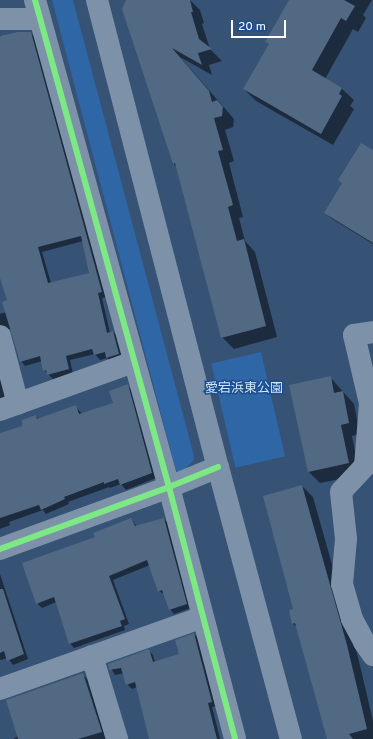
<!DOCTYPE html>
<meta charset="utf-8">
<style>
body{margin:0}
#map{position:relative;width:373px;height:739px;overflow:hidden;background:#365274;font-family:Overpass,"Noto Sans JP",sans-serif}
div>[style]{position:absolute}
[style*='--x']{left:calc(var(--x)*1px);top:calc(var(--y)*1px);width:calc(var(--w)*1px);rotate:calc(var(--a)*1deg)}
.green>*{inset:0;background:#2f66a5;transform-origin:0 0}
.shadow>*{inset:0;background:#0007}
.building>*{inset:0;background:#526984}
.minor>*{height:22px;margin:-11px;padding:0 11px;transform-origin:11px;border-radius:11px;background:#7d92a8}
.cycleway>*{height:6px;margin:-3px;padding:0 3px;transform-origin:3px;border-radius:3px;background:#7ce984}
span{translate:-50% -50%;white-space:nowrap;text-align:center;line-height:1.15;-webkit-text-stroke:3px #1b4f8f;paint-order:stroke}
.park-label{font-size:13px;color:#cfe3fa}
.scale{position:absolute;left:231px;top:20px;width:55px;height:18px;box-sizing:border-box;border:2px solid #fff;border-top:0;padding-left:5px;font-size:12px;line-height:14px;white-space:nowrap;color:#fff;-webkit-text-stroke:3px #1b4f8f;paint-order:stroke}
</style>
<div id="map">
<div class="green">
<i style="clip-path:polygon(52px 0,73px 0,193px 452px,194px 460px,183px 471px,176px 471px)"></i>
<i style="left:261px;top:352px;width:107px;height:51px;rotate:77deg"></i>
</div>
<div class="shadow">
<i style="clip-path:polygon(127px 0,190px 0,200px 10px,204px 23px,202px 24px,210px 49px,222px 61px,209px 65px,212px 75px,180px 57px,234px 119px,233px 127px,225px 130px,234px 161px,229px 163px,243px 217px,239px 218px,245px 241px,255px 252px,277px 337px,234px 349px,222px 337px,177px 167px,174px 164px,124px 9px)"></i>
<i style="clip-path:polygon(290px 0,372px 0,363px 15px,366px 18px,358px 32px,353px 29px,325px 79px,342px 89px,354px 100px,350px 106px,354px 109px,333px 145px,256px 101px,244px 89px,270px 45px,266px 42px)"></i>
<i style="clip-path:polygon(evenodd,31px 33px,35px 38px,106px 297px,102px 298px,110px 333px,113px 332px,118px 337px,123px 358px,112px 362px,107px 358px,100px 360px,95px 354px,70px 360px,73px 374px,53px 379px,44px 370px,42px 361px,25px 366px,21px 361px,11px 329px,0 329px,0 314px,6px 312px,8px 301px,0 274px,0 35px,2px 37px,31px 33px,83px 241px,90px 274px,51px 283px,42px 252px,83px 241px)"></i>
<i style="clip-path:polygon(373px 151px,373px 244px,331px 218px,325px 213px)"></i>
<i style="clip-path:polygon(0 374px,7px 400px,0 402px)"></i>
<i style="clip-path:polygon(330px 377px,354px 404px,360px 434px,352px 436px,360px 475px,320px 483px,309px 472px)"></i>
<i style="clip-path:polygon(128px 386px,132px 390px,156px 478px,126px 490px,121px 484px,110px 488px,109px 487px,68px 502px,69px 504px,46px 514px,43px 510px,9px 522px,10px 525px,0 529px,0 434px,23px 426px,36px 416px,39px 420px,76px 407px,82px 414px,114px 404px)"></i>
<i style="clip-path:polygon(302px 486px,313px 497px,358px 657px,373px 721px,373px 739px,328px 739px,297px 627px,293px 624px,290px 611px,294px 610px)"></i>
<i style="clip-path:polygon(131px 519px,137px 527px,164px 519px,169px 524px,191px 608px,174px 614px,170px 609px,165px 595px,159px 591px,150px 565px,113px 580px,129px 624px,124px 626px,125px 630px,74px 648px,70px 643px,56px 602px,42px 608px,37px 603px,96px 537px)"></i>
<i style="clip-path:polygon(0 574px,28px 659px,13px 665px,8px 658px,0 660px)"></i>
<i style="clip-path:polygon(194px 634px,199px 639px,216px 706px,212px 707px,220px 739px,152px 739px,137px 687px,132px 689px,127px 684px,124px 673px,115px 675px,109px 665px,149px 651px,153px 655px,155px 662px,180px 655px)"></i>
<i style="clip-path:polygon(82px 674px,87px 679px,107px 739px,13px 739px,18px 736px)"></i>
</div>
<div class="building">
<i style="clip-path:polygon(126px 0,190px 0,193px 12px,191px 12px,199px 39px,212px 49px,198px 53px,202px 65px,172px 48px,209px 91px,212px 102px,217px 100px,223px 107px,222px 116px,214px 118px,223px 150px,218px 151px,233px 205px,228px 207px,237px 241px,244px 239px,266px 326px,221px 338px,175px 163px,173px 164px,122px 9px)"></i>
<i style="clip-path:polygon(289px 0,344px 0,355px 6px,346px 21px,341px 18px,312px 70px,342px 88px,339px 94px,342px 96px,321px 134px,243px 89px,269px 44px,265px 42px)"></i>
<i style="clip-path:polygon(evenodd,18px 32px,31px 32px,102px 292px,98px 293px,107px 333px,113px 331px,119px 354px,106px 358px,105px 352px,94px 355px,92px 349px,66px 356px,69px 369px,47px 375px,46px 370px,43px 371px,40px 356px,20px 362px,2px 302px,7px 300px,0 278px,0 36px,18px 32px,81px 236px,89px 273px,48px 283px,38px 247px,81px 236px)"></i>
<i style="clip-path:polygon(361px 143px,373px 150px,373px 243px,324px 213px,342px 183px,338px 180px)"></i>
<i style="clip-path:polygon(331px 376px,334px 393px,343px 391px,349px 423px,341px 425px,349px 463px,308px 472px,289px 385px)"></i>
<i style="clip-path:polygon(128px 384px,152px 473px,120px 485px,118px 479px,104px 484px,104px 482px,64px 497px,65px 499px,41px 510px,39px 505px,0 518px,0 433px,22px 426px,22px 420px,36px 415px,37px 419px,76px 405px,79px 414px,113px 403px,109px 391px)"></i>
<i style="clip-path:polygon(302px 485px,347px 645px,367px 729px,349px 734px,353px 739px,327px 739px,295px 623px,292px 624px,289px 610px,293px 609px,263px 496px)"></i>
<i style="clip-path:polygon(131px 518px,135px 526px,164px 518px,187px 604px,169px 610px,162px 590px,158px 592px,147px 560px,109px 576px,125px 619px,120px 621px,122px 626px,69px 644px,54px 597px,36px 604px,22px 563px,95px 537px,93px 533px)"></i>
<i style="clip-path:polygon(0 589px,3px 589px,24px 654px,7px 661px,4px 651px,0 653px)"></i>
<i style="clip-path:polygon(194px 633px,212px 702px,208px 703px,217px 739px,149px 739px,135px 682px,126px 685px,121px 668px,109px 670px,108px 664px,149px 649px,153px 662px,179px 654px,175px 640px)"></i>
<i style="clip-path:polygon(83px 673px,102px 732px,78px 739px,18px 739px,6px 700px)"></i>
</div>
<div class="minor">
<i style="--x:35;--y:0;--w:505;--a:74.62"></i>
<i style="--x:169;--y:487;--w:260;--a:75.3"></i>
<i style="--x:97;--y:0;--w:482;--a:75.5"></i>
<i style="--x:218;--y:467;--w:282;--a:75"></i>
<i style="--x:0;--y:19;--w:40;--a:0"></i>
<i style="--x:373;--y:332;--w:19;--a:171"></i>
<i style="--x:354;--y:335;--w:70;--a:76.8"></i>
<i style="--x:370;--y:403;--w:63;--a:94.5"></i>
<i style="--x:365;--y:466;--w:35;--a:133"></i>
<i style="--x:341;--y:492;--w:47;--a:83.9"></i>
<i style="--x:346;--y:539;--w:45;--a:95.1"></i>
<i style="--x:342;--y:584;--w:36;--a:74"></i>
<i style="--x:352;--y:619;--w:26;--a:62"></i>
<i style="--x:364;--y:642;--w:16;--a:55"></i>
<i style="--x:0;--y:336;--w:70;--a:75.2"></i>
<i style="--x:0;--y:410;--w:141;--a:-19.8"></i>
<i style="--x:0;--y:549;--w:180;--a:-20.1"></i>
<i style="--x:169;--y:487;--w:53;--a:-22.2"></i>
<i style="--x:92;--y:656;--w:87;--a:73.2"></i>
<i style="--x:0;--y:689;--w:215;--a:-19.5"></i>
</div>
<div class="cycleway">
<i style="--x:35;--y:0;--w:505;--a:74.62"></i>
<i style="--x:169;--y:487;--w:260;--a:75.3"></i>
<i style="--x:0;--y:549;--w:180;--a:-20.1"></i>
<i style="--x:169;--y:487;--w:53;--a:-22.2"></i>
</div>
<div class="park-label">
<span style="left:244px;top:389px">愛宕浜東公園</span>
</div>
<div class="scale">20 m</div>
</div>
